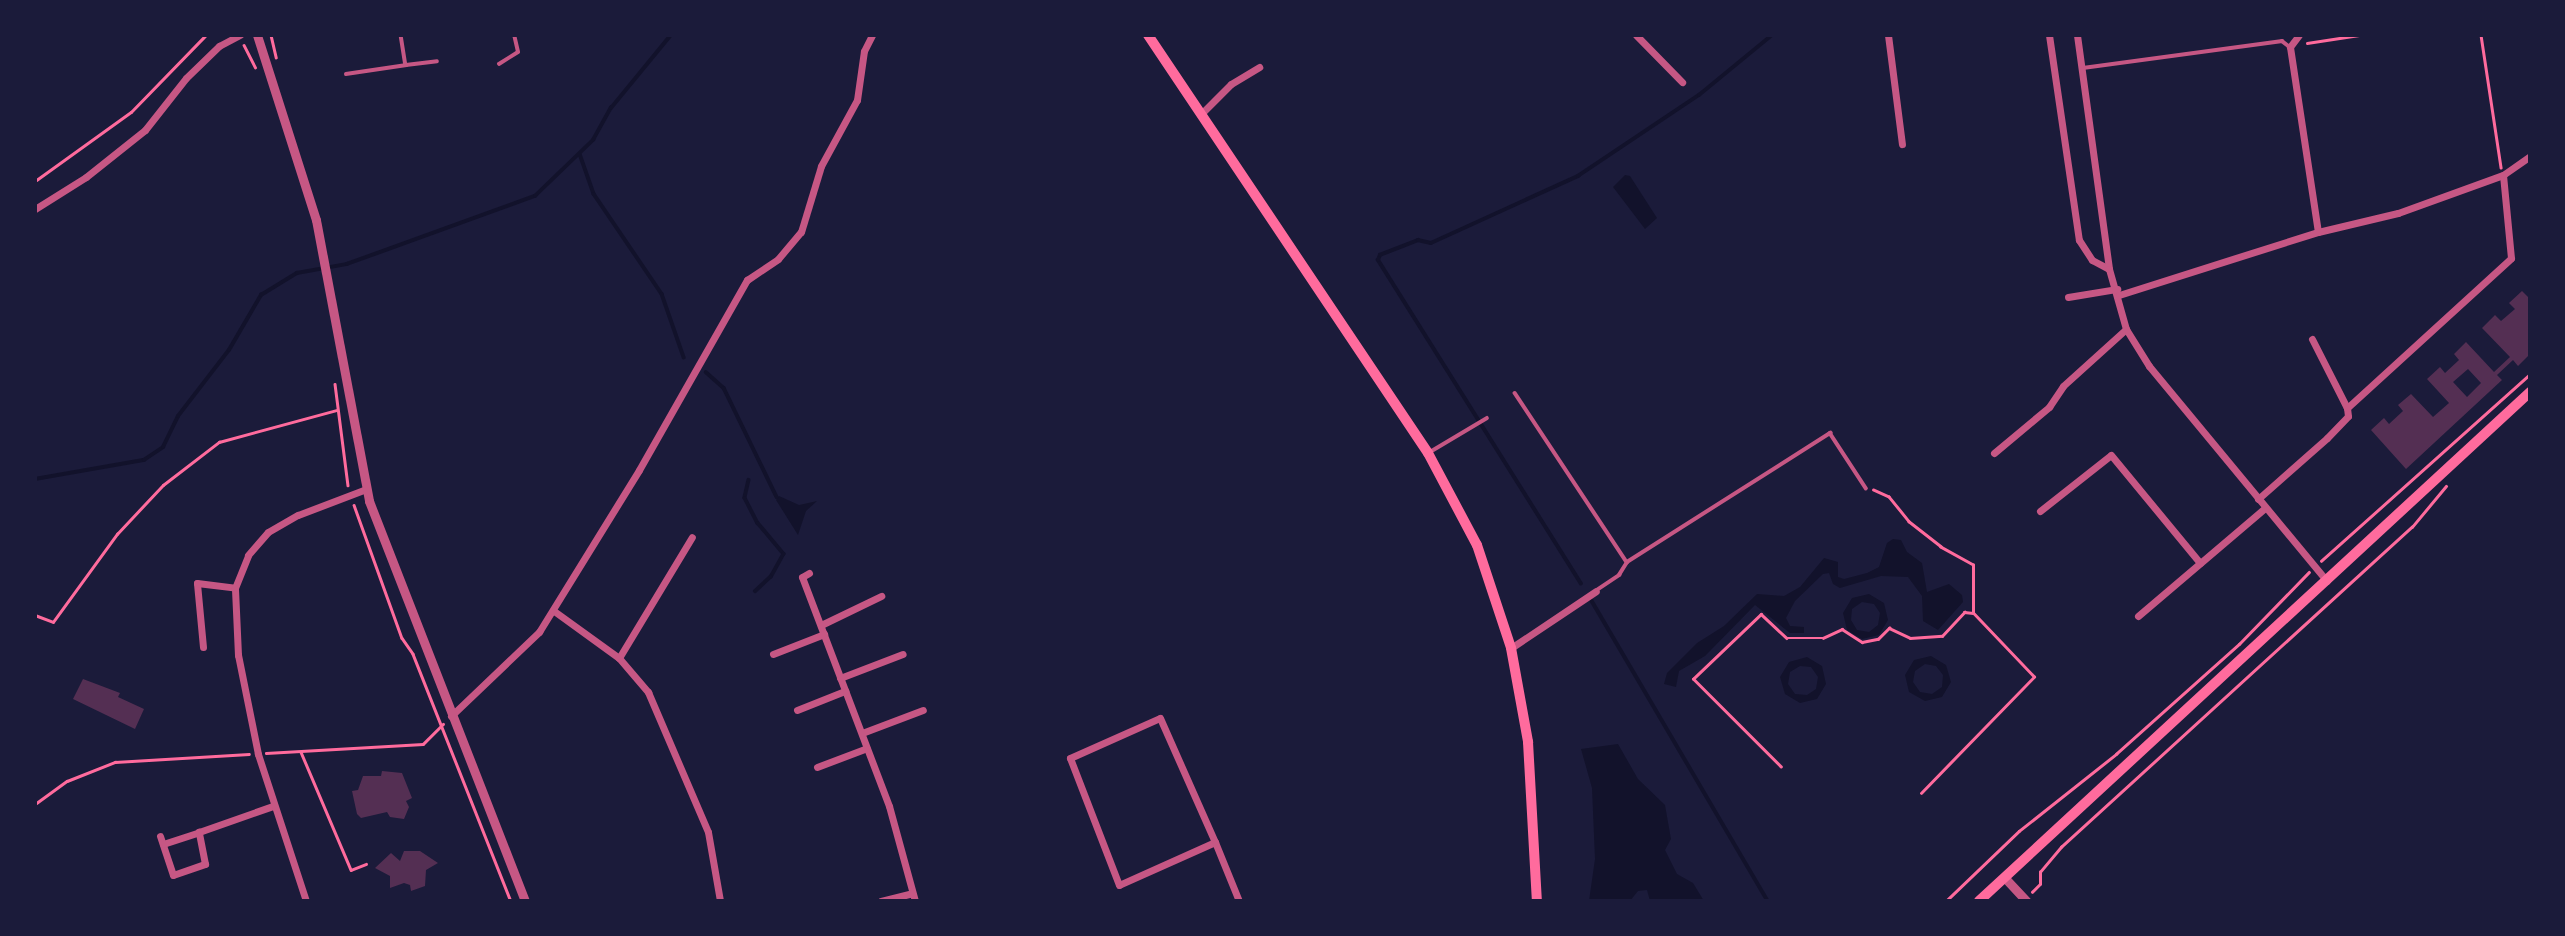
<!DOCTYPE html>
<style>
body{margin:0}
#map{position:relative;width:2565px;height:936px;overflow:hidden;background:#1b1b3a;font-family:"DM Sans",sans-serif}
div>[style]{position:absolute}
[style*='--x']{left:calc(var(--x)*1px);top:calc(var(--y)*1px);width:calc(var(--w)*1px);rotate:calc(var(--a)*1deg)}
.water>*{inset:0;background:#12122b}
.stream>*{height:3.5px;margin:-1.75px;padding:0 1.75px;transform-origin:1.75px;border-radius:1.75px;background:#12122b}
.building>*{inset:0;background:#542f53}
.path>*{height:2.5px;margin:-1.25px;padding:0 1.25px;transform-origin:1.25px;border-radius:1.25px;background:#ff6b9d}
.service>*{height:3.5px;margin:-1.75px;padding:0 1.75px;transform-origin:1.75px;border-radius:1.75px;background:#c65784}
.minor>*{height:7px;margin:-3.5px;padding:0 3.5px;transform-origin:3.5px;border-radius:3.5px;background:#c65784}
.tertiary>*{height:9px;margin:-4.5px;padding:0 4.5px;transform-origin:4.5px;border-radius:4.5px;background:#c65784}
.secondary>*{height:10px;margin:-5px;padding:0 5px;transform-origin:5px;border-radius:5px;background:#ff6b9d}
span{translate:-50% -50%;white-space:nowrap;text-align:center;line-height:1.15;-webkit-text-stroke:5px #1b1b3a;paint-order:stroke}
.frame{position:absolute;inset:0;border:37px solid #1b1b3a;pointer-events:none}
</style>
<div id="map">
<div class="water">
<i style="clip-path:polygon(1625px 175px,1630px 176px,1657px 218px,1645px 229px,1613px 187px)"></i>
<i style="clip-path:polygon(779px 496px,799px 505px,817px 501px,806px 511px,798px 535px,776px 500px)"></i>
<i style="clip-path:polygon(1893px 539px,1901px 540px,1907px 552px,1922px 563px,1927px 592px,1949px 584px,1962px 595px,1963px 602px,1938px 630px,1923px 621px,1922px 596px,1908px 577px,1881px 576px,1840px 588px,1833px 584px,1829px 573px,1823px 574px,1795px 601px,1786px 618px,1790px 626px,1804px 627px,1804px 633px,1790px 633px,1755px 605px,1705px 656px,1679px 671px,1676px 687px,1664px 684px,1667px 673px,1697px 643px,1724px 626px,1757px 594px,1784px 596px,1800px 587px,1824px 558px,1838px 562px,1838px 577px,1844px 579px,1867px 573px,1879px 567px,1887px 543px)"></i>
<i style="clip-path:polygon(evenodd,1869px 594px,1884px 603px,1888px 620px,1879px 635px,1862px 639px,1847px 630px,1843px 613px,1852px 598px,1869px 594px,1862px 602px,1874px 604px,1880px 613px,1878px 625px,1869px 632px,1857px 630px,1851px 620px,1852px 609px,1862px 602px)"></i>
<i style="clip-path:polygon(evenodd,1931px 656px,1946px 665px,1951px 682px,1942px 697px,1925px 701px,1909px 692px,1905px 675px,1914px 660px,1931px 656px,1925px 664px,1936px 666px,1943px 675px,1942px 687px,1932px 694px,1920px 692px,1913px 682px,1915px 671px,1925px 664px)"></i>
<i style="clip-path:polygon(evenodd,1807px 657px,1822px 666px,1826px 684px,1817px 699px,1800px 703px,1785px 694px,1780px 677px,1789px 662px,1807px 657px,1800px 666px,1811px 667px,1818px 677px,1816px 689px,1807px 695px,1795px 694px,1788px 684px,1790px 672px,1800px 666px)"></i>
<i style="clip-path:polygon(1618px 744px,1638px 779px,1665px 805px,1671px 839px,1665px 850px,1677px 874px,1693px 883px,1704px 901px,1650px 901px,1647px 890px,1638px 891px,1630px 901px,1589px 901px,1595px 859px,1592px 788px,1581px 749px)"></i>
</div>
<div class="stream">
<i style="--x:580;--y:154;--w:42;--a:70.7"></i>
<i style="--x:594;--y:194;--w:121;--a:55.8"></i>
<i style="--x:662;--y:294;--w:67;--a:70.8"></i>
<i style="--x:706;--y:372;--w:24;--a:42"></i>
<i style="--x:724;--y:388;--w:121;--a:64.1"></i>
<i style="--x:35;--y:479;--w:111;--a:-9.9"></i>
<i style="--x:144;--y:460;--w:23;--a:-34"></i>
<i style="--x:163;--y:447;--w:34;--a:-64"></i>
<i style="--x:178;--y:416;--w:83;--a:-52.3"></i>
<i style="--x:229;--y:350;--w:64;--a:-59.8"></i>
<i style="--x:261;--y:295;--w:42;--a:-31.4"></i>
<i style="--x:297;--y:273;--w:51;--a:-10.2"></i>
<i style="--x:347;--y:264;--w:200;--a:-19.9"></i>
<i style="--x:535;--y:196;--w:81;--a:-44"></i>
<i style="--x:593;--y:140;--w:37;--a:-61"></i>
<i style="--x:611;--y:108;--w:94;--a:-50.6"></i>
<i style="--x:749;--y:480;--w:18;--a:103"></i>
<i style="--x:745;--y:498;--w:28;--a:63"></i>
<i style="--x:758;--y:523;--w:40;--a:50"></i>
<i style="--x:784;--y:554;--w:26;--a:119"></i>
<i style="--x:771;--y:577;--w:21;--a:137"></i>
<i style="--x:1581;--y:584;--w:382;--a:-122.1"></i>
<i style="--x:1378;--y:260;--w:5;--a:-68"></i>
<i style="--x:1380;--y:255;--w:41;--a:-21.5"></i>
<i style="--x:1418;--y:240;--w:13;--a:13"></i>
<i style="--x:1431;--y:243;--w:162;--a:-24.5"></i>
<i style="--x:1578;--y:176;--w:146;--a:-33.8"></i>
<i style="--x:1699;--y:95;--w:94;--a:-39.4"></i>
<i style="--x:1592;--y:601;--w:348;--a:59.6"></i>
</div>
<div class="building">
<i style="clip-path:polygon(evenodd,2522px 291px,2530px 299px,2530px 354px,2518px 366px,2513px 360px,2497px 375px,2502px 380px,2406px 469px,2371px 430px,2384px 418px,2389px 424px,2403px 411px,2398px 405px,2411px 394px,2433px 417px,2449px 403px,2427px 379px,2440px 367px,2445px 373px,2459px 360px,2454px 354px,2466px 342px,2494px 372px,2510px 357px,2482px 328px,2495px 315px,2501px 321px,2515px 309px,2509px 303px,2522px 291px,2468px 369px,2481px 383px,2467px 397px,2453px 382px,2468px 369px)"></i>
<i style="clip-path:polygon(83px 679px,120px 693px,118px 697px,144px 709px,135px 729px,73px 699px)"></i>
<i style="clip-path:polygon(382px 771px,402px 773px,412px 798px,406px 801px,409px 807px,404px 819px,390px 817px,387px 812px,361px 818px,357px 814px,352px 791px,358px 790px,363px 776px,381px 776px)"></i>
<i style="clip-path:polygon(404px 851px,420px 851px,438px 863px,426px 870px,425px 886px,411px 891px,410px 885px,404px 883px,390px 888px,390px 876px,375px 868px,391px 853px,400px 861px)"></i>
</div>
<div class="path">
<i style="--x:271;--y:35;--w:23;--a:77"></i>
<i style="--x:2481;--y:35;--w:134;--a:81.4"></i>
<i style="--x:2307;--y:43;--w:54;--a:-8.6"></i>
<i style="--x:244;--y:45;--w:25;--a:63"></i>
<i style="--x:35;--y:181;--w:118;--a:-35.7"></i>
<i style="--x:131;--y:112;--w:107;--a:-45.8"></i>
<i style="--x:335;--y:384;--w:102;--a:82.7"></i>
<i style="--x:354;--y:505;--w:141;--a:70.2"></i>
<i style="--x:402;--y:638;--w:19;--a:55"></i>
<i style="--x:413;--y:654;--w:266;--a:68.4"></i>
<i style="--x:2321;--y:561;--w:280;--a:-41.8"></i>
<i style="--x:35;--y:615;--w:19;--a:21"></i>
<i style="--x:53;--y:622;--w:109;--a:-54"></i>
<i style="--x:117;--y:534;--w:67;--a:-46.8"></i>
<i style="--x:163;--y:485;--w:71;--a:-37.5"></i>
<i style="--x:219;--y:442;--w:122;--a:-15.2"></i>
<i style="--x:301;--y:752;--w:128;--a:67"></i>
<i style="--x:351;--y:870;--w:16;--a:-22"></i>
<i style="--x:266;--y:753;--w:157;--a:-3.3"></i>
<i style="--x:423;--y:744;--w:28;--a:-45"></i>
<i style="--x:1781;--y:767;--w:124;--a:-135"></i>
<i style="--x:1693;--y:679;--w:94;--a:-43.7"></i>
<i style="--x:1761;--y:614;--w:35;--a:43"></i>
<i style="--x:1787;--y:638;--w:36;--a:0"></i>
<i style="--x:1823;--y:638;--w:21;--a:-25"></i>
<i style="--x:1842;--y:629;--w:24;--a:33"></i>
<i style="--x:1862;--y:642;--w:16;--a:-11"></i>
<i style="--x:1878;--y:639;--w:16;--a:-45"></i>
<i style="--x:1889;--y:628;--w:23;--a:25"></i>
<i style="--x:1910;--y:638;--w:32;--a:-4"></i>
<i style="--x:1942;--y:636;--w:33;--a:-47"></i>
<i style="--x:1964;--y:612;--w:9;--a:6"></i>
<i style="--x:1973;--y:613;--w:48;--a:-90"></i>
<i style="--x:1973;--y:565;--w:37;--a:-151"></i>
<i style="--x:1941;--y:547;--w:41;--a:-142"></i>
<i style="--x:1909;--y:522;--w:32;--a:-129"></i>
<i style="--x:1889;--y:497;--w:17;--a:-156"></i>
<i style="--x:1921;--y:793;--w:162;--a:-45.8"></i>
<i style="--x:2034;--y:677;--w:88;--a:-133.6"></i>
<i style="--x:35;--y:804;--w:39;--a:-36"></i>
<i style="--x:67;--y:781;--w:52;--a:-21.6"></i>
<i style="--x:115;--y:762;--w:134;--a:-3.4"></i>
<i style="--x:2032;--y:892;--w:11;--a:-45"></i>
<i style="--x:2040;--y:884;--w:12;--a:-90"></i>
<i style="--x:2040;--y:872;--w:33;--a:-50"></i>
<i style="--x:2061;--y:847;--w:475;--a:-42.4"></i>
<i style="--x:2412;--y:527;--w:53;--a:-50.3"></i>
<i style="--x:1946;--y:901;--w:101;--a:-43.8"></i>
<i style="--x:2019;--y:831;--w:124;--a:-38.4"></i>
<i style="--x:2116;--y:754;--w:165;--a:-41.8"></i>
<i style="--x:2239;--y:644;--w:100;--a:-45.8"></i>
</div>
<div class="service">
<i style="--x:401;--y:35;--w:30;--a:81"></i>
<i style="--x:406;--y:65;--w:31;--a:-7"></i>
<i style="--x:499;--y:64;--w:22;--a:-32"></i>
<i style="--x:518;--y:52;--w:17;--a:-103"></i>
<i style="--x:2083;--y:68;--w:201;--a:-7.7"></i>
<i style="--x:2282;--y:41;--w:10;--a:37"></i>
<i style="--x:346;--y:74;--w:61;--a:-8.5"></i>
<i style="--x:1515;--y:393;--w:203;--a:56.5"></i>
<i style="--x:1430;--y:452;--w:66;--a:-30.8"></i>
<i style="--x:1597;--y:590;--w:27;--a:-34"></i>
<i style="--x:1619;--y:575;--w:15;--a:-58"></i>
<i style="--x:1627;--y:562;--w:241;--a:-32.4"></i>
<i style="--x:1830;--y:433;--w:66;--a:56.8"></i>
</div>
<div class="minor">
<i style="--x:1636;--y:35;--w:66;--a:45.6"></i>
<i style="--x:1888;--y:35;--w:110;--a:82.7"></i>
<i style="--x:2049;--y:35;--w:207;--a:81.7"></i>
<i style="--x:2079;--y:240;--w:24;--a:57"></i>
<i style="--x:2092;--y:260;--w:19;--a:28"></i>
<i style="--x:2077;--y:35;--w:236;--a:82.2"></i>
<i style="--x:2109;--y:269;--w:62;--a:74.2"></i>
<i style="--x:2126;--y:329;--w:44;--a:58.1"></i>
<i style="--x:2149;--y:366;--w:279;--a:50.4"></i>
<i style="--x:2299;--y:35;--w:15;--a:127"></i>
<i style="--x:2290;--y:47;--w:187;--a:81.4"></i>
<i style="--x:1201;--y:114;--w:42;--a:-45"></i>
<i style="--x:1231;--y:84;--w:33;--a:-31"></i>
<i style="--x:35;--y:209;--w:60;--a:-32.1"></i>
<i style="--x:86;--y:177;--w:75;--a:-38.5"></i>
<i style="--x:145;--y:130;--w:66;--a:-51.7"></i>
<i style="--x:186;--y:78;--w:46;--a:-44.1"></i>
<i style="--x:219;--y:46;--w:24;--a:-28"></i>
<i style="--x:2119;--y:295;--w:209;--a:-17.6"></i>
<i style="--x:2318;--y:232;--w:82;--a:-13.4"></i>
<i style="--x:2398;--y:213;--w:112;--a:-19.9"></i>
<i style="--x:2503;--y:175;--w:33;--a:-35"></i>
<i style="--x:2068;--y:297;--w:50;--a:-9.3"></i>
<i style="--x:2312;--y:339;--w:77;--a:63.1"></i>
<i style="--x:1994;--y:453;--w:72;--a:-39.9"></i>
<i style="--x:2049;--y:407;--w:25;--a:-56"></i>
<i style="--x:2063;--y:386;--w:85;--a:-42.1"></i>
<i style="--x:2258;--y:499;--w:92;--a:-41.5"></i>
<i style="--x:2327;--y:438;--w:30;--a:-46"></i>
<i style="--x:2348;--y:416;--w:8;--a:-97"></i>
<i style="--x:2347;--y:408;--w:222;--a:-42.4"></i>
<i style="--x:2511;--y:258;--w:83;--a:-95.5"></i>
<i style="--x:2040;--y:511;--w:90;--a:-38.3"></i>
<i style="--x:2111;--y:455;--w:140;--a:50.5"></i>
<i style="--x:809;--y:573;--w:8;--a:150"></i>
<i style="--x:802;--y:577;--w:245;--a:69.2"></i>
<i style="--x:889;--y:806;--w:98;--a:74.7"></i>
<i style="--x:554;--y:611;--w:80;--a:35.9"></i>
<i style="--x:619;--y:658;--w:45;--a:49.5"></i>
<i style="--x:648;--y:692;--w:152;--a:66.8"></i>
<i style="--x:708;--y:832;--w:70;--a:80.1"></i>
<i style="--x:2138;--y:616;--w:167;--a:-40.4"></i>
<i style="--x:821;--y:625;--w:67;--a:-25.8"></i>
<i style="--x:203;--y:647;--w:64;--a:-95.4"></i>
<i style="--x:197;--y:583;--w:38;--a:7"></i>
<i style="--x:1511;--y:648;--w:102;--a:-33.8"></i>
<i style="--x:773;--y:654;--w:55;--a:-21.4"></i>
<i style="--x:619;--y:658;--w:141;--a:-58.9"></i>
<i style="--x:840;--y:678;--w:67;--a:-20.9"></i>
<i style="--x:797;--y:710;--w:52;--a:-21.6"></i>
<i style="--x:451;--y:716;--w:122;--a:-43.7"></i>
<i style="--x:539;--y:632;--w:190;--a:-58.3"></i>
<i style="--x:639;--y:470;--w:219;--a:-60.4"></i>
<i style="--x:747;--y:280;--w:37;--a:-34"></i>
<i style="--x:778;--y:259;--w:35;--a:-50"></i>
<i style="--x:801;--y:232;--w:69;--a:-73.1"></i>
<i style="--x:821;--y:166;--w:75;--a:-61.4"></i>
<i style="--x:857;--y:100;--w:49;--a:-81.9"></i>
<i style="--x:864;--y:51;--w:18;--a:-63"></i>
<i style="--x:862;--y:733;--w:65;--a:-20.7"></i>
<i style="--x:817;--y:767;--w:53;--a:-20.8"></i>
<i style="--x:160;--y:836;--w:41;--a:71.6"></i>
<i style="--x:173;--y:875;--w:34;--a:-19"></i>
<i style="--x:205;--y:864;--w:33;--a:-101"></i>
<i style="--x:199;--y:832;--w:78;--a:-19.4"></i>
<i style="--x:1215;--y:842;--w:105;--a:155.9"></i>
<i style="--x:1119;--y:885;--w:136;--a:-111.1"></i>
<i style="--x:1070;--y:758;--w:98;--a:-24"></i>
<i style="--x:1160;--y:718;--w:136;--a:66.1"></i>
<i style="--x:1215;--y:842;--w:64;--a:67.9"></i>
<i style="--x:163;--y:844;--w:38;--a:-18"></i>
<i style="--x:306;--y:901;--w:155;--a:-108.1"></i>
<i style="--x:258;--y:754;--w:101;--a:-101.4"></i>
<i style="--x:238;--y:655;--w:67;--a:-92.6"></i>
<i style="--x:235;--y:588;--w:35;--a:-68"></i>
<i style="--x:248;--y:555;--w:30;--a:-49"></i>
<i style="--x:268;--y:532;--w:34;--a:-30"></i>
<i style="--x:298;--y:515;--w:73;--a:-20.9"></i>
<i style="--x:881;--y:901;--w:32;--a:-14"></i>
</div>
<div class="tertiary">
<i style="--x:257;--y:35;--w:194;--a:72.3"></i>
<i style="--x:316;--y:220;--w:286;--a:79.3"></i>
<i style="--x:369;--y:501;--w:429;--a:68.7"></i>
<i style="--x:2004;--y:877;--w:33;--a:47"></i>
</div>
<div class="secondary">
<i style="--x:1148;--y:35;--w:503;--a:56.18"></i>
<i style="--x:1428;--y:453;--w:104;--a:62"></i>
<i style="--x:1477;--y:545;--w:108;--a:71.7"></i>
<i style="--x:1511;--y:648;--w:96;--a:79.7"></i>
<i style="--x:1528;--y:742;--w:159;--a:86.8"></i>
<i style="--x:1979;--y:901;--w:750;--a:-42.73"></i>
</div>
<div class="frame"></div>
</div>
